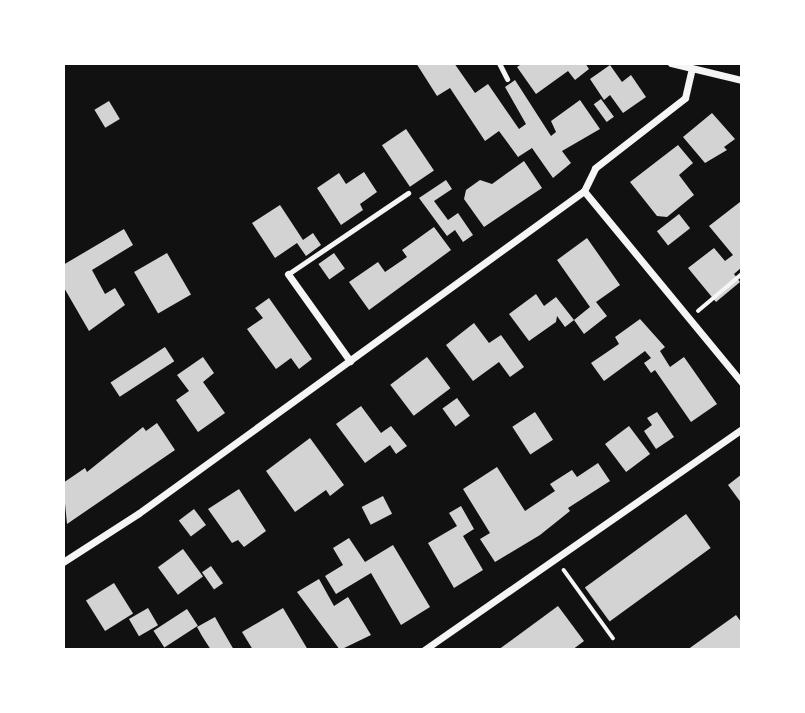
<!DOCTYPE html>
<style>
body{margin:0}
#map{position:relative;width:805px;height:713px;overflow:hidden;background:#111;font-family:"PT Sans Narrow",sans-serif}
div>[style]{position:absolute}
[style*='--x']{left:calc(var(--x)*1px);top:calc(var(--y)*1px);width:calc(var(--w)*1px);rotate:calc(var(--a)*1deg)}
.building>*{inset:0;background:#d3d3d3;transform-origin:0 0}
.path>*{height:3.5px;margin:-1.75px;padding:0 1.75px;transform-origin:1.75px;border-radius:1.75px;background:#f5f5f5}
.service>*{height:5px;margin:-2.5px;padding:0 2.5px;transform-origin:2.5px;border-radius:2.5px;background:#f5f5f5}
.minor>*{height:7px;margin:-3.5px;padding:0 3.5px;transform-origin:3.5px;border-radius:3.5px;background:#f5f5f5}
span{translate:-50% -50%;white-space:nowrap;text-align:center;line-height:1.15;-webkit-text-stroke:7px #fff;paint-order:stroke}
.frame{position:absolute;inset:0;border:65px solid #fff;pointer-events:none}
</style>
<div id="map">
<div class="building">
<i style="clip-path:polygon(416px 63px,454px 63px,475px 93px,488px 84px,519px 129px,526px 124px,505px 87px,515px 80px,551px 136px,556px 132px,551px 121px,580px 100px,600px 129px,562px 151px,571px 163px,553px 178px,532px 148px,518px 157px,499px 131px,485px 141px,450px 88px,437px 96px)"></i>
<i style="clip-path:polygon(523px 63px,585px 63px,589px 69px,575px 80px,568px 71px,536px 94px,517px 67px)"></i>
<i style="clip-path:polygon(610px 65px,622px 82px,631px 75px,646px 97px,623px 113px,610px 95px,604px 100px,590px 79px)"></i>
<i style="left:601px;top:99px;width:22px;height:9px;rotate:54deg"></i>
<i style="left:109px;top:101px;width:21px;height:17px;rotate:59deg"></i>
<i style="clip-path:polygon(712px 113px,735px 139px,724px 147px,727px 150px,705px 163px,683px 137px)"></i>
<i style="left:406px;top:129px;width:50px;height:29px;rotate:56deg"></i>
<i style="clip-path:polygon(678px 145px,693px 163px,679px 175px,694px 195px,667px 217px,657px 216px,630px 182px)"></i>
<i style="clip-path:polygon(524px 161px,542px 188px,484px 227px,464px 199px,466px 190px,480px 180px,492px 184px)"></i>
<i style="clip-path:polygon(364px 172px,377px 192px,360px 204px,363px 210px,341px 225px,317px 188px,339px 173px,346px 184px)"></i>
<i style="clip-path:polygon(446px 180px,452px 189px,434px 201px,448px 220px,458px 213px,473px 235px,463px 242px,455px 230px,447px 236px,419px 198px)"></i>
<i style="clip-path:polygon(740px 202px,742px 267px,734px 274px,740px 282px,716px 302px,688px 268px,714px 248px,725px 261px,733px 255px,709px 226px)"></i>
<i style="clip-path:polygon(280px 205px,303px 240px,313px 233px,321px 245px,306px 256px,297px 243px,275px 258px,252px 223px)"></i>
<i style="left:679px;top:214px;width:18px;height:28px;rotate:52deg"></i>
<i style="clip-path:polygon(434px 227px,451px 250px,369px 310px,349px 282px,378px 262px,385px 272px,407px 257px,402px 250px)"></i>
<i style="clip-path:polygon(124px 229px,133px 245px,92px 270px,105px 294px,115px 288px,125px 305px,89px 331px,63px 286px,63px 265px)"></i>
<i style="clip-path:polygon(587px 238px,620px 285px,596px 302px,607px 316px,584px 334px,574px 320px,590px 307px,557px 260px)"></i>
<i style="left:167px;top:253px;width:48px;height:38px;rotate:60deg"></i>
<i style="left:334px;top:253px;width:19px;height:19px;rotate:55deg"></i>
<i style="clip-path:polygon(536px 294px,544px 306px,556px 297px,574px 320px,565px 327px,557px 316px,556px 322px,529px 341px,509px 314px)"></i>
<i style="clip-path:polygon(269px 298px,312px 359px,299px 369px,291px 358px,276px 369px,247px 329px,263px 318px,255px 308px)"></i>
<i style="clip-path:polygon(640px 319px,665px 347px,660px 351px,670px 367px,684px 357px,717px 404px,691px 422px,655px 370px,651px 373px,644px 363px,651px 358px,645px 351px,604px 381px,591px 363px,619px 344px,615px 337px)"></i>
<i style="clip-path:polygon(474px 323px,489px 343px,501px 335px,524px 367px,510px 377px,499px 362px,473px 381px,446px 345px)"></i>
<i style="left:165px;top:347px;width:17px;height:65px;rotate:57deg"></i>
<i style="clip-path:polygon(203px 357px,214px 373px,203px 382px,225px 413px,198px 432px,176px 400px,189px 391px,177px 375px)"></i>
<i style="left:427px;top:357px;width:39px;height:46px;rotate:53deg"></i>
<i style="left:457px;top:398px;width:22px;height:18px;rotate:54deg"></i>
<i style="clip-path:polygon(361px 406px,381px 433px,391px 426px,407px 446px,396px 454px,390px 445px,365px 463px,336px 424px)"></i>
<i style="left:535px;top:412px;width:33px;height:27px;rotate:57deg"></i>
<i style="clip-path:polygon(657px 412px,674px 437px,656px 449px,644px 431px,652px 425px,647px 418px)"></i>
<i style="clip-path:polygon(157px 423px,175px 450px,67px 524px,63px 483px,85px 468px,87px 472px,143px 427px,146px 431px)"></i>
<i style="left:629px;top:426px;width:35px;height:30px;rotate:53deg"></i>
<i style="clip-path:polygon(310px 438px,344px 485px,330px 496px,326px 490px,295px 512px,266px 471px)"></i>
<i style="clip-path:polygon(598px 463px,610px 481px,568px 508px,570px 511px,540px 535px,495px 562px,480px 539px,490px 533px,463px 489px,497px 467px,525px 511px,555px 491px,550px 484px,572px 470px,577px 477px)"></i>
<i style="clip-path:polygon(742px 474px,742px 504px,728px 485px)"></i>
<i style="clip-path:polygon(239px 489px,266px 531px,244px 547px,238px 540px,232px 543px,208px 509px)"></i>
<i style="left:383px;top:496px;width:20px;height:24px;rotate:63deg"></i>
<i style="clip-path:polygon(461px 506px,474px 529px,463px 536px,483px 570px,454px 588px,428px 543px,457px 526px,449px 513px)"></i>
<i style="left:194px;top:509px;width:20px;height:19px;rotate:53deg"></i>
<i style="left:686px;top:514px;width:42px;height:125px;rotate:54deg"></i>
<i style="clip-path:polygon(349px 538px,365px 562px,393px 545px,430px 607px,401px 625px,371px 573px,336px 594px,325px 576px,343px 565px,333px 548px)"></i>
<i style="left:183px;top:549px;width:34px;height:31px;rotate:54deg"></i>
<i style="left:211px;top:566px;width:21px;height:11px;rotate:55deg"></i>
<i style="clip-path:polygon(319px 579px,334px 606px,348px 597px,371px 635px,340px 650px,297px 592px)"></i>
<i style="left:114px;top:583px;width:36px;height:33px;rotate:58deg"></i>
<i style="clip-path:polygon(558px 606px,584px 641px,572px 650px,498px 650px)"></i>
<i style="left:148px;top:608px;width:20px;height:22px;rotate:60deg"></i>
<i style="clip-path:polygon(283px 608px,308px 650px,253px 650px,242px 632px)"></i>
<i style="left:187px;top:609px;width:20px;height:40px;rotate:57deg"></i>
<i style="clip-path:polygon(736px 615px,742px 623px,742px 650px,687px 650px)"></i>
<i style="clip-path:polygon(215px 617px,220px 626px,234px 650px,211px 650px,202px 636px,197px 627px)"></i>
</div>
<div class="path">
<i style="--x:698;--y:311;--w:57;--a:-40.1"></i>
<i style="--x:564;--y:570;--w:84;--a:54.2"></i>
</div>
<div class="service">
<i style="--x:499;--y:63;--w:18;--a:63"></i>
<i style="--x:288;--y:274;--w:145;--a:-34"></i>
</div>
<div class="minor">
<i style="--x:671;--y:63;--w:73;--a:13.5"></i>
<i style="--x:584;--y:191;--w:249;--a:50.5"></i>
<i style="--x:288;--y:274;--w:107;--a:54.5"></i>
<i style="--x:63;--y:562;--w:90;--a:-32.8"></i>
<i style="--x:139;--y:513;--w:549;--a:-35.89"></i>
<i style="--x:584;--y:191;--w:25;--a:-64"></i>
<i style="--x:595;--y:168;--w:114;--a:-37.9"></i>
<i style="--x:685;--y:98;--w:27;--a:-77"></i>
<i style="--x:424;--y:650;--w:387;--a:-34.8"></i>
</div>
<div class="frame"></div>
</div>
